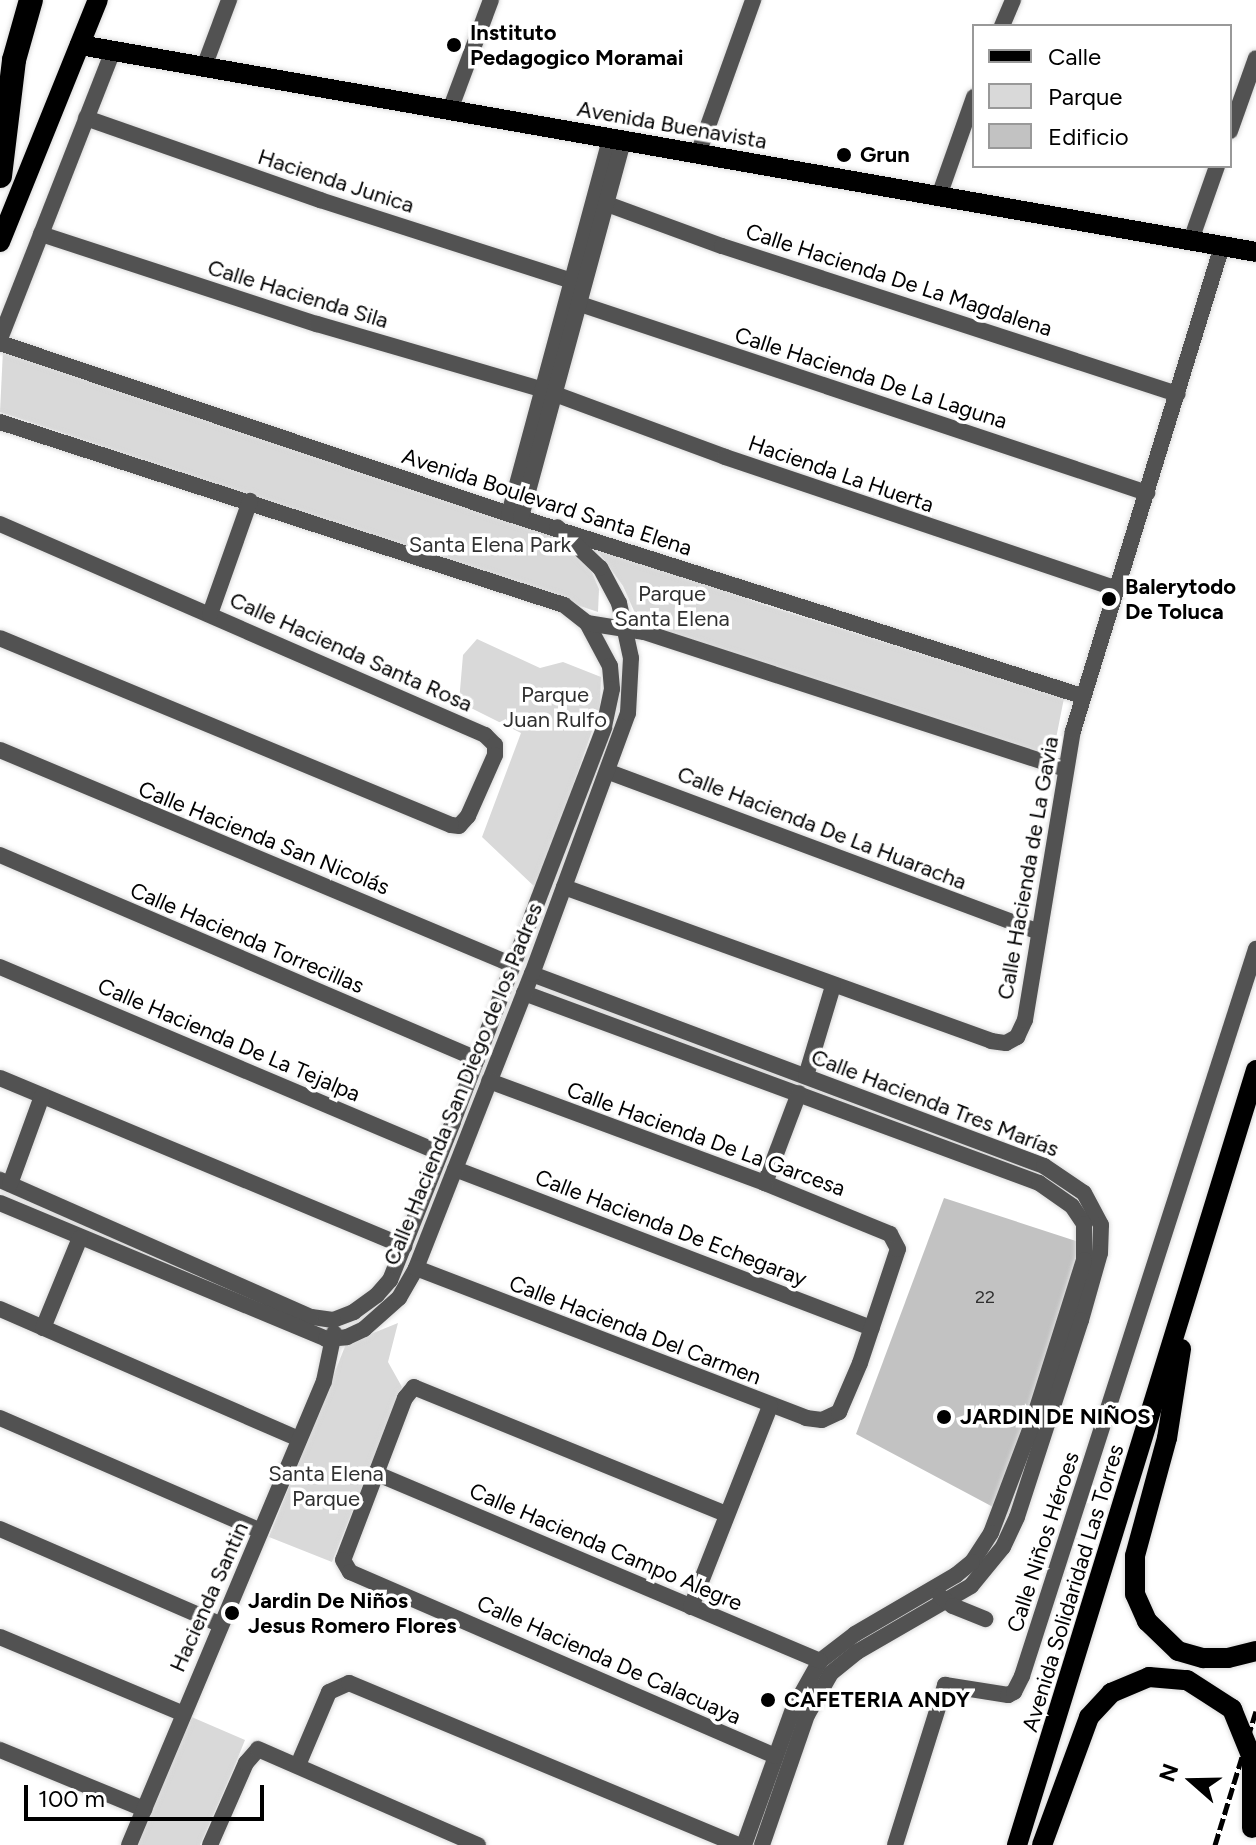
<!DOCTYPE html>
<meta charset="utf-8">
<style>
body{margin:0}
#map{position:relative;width:1256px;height:1845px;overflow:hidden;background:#fff;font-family:Figtree,sans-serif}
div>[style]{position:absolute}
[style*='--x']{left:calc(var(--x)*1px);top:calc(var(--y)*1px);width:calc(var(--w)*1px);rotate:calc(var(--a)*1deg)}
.green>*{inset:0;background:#d9d9d9}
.shadow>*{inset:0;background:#0003}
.building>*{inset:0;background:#c2c2c2}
.roads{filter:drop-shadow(0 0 2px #dbdbdb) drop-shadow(0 0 2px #dbdbdb)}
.minor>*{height:16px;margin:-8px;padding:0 8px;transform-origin:8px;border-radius:8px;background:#525252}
.major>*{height:20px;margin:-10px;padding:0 10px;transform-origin:10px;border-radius:10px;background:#000}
.highway>*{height:24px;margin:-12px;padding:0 12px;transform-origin:12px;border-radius:12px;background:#000}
.rail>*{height:5px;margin-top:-2.5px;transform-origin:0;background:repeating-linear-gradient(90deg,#000 0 12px,transparent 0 16px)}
.dots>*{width:22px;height:22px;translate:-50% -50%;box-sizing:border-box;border:4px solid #fff;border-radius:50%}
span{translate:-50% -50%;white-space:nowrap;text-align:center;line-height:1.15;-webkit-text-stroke:7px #fff;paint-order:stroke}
.number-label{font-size:18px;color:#303030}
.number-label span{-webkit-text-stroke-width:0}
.poi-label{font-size:22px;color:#000;font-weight:700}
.left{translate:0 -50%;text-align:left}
.street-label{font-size:22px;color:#000}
.park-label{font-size:22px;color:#303030}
.legend{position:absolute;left:972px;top:24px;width:260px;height:144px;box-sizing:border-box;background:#fff;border:2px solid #999;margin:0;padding:10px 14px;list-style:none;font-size:24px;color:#000}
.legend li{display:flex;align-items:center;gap:16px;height:40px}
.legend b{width:40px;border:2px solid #999}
.north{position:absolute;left:1152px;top:1741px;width:80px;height:80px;-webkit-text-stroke:6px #fff;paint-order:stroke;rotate:290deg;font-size:22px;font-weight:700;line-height:32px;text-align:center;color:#000}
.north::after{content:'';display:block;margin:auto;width:28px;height:36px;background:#000;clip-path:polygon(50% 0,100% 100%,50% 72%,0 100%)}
.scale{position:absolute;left:24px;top:1785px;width:240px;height:36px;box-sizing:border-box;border:4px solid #000;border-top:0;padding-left:10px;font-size:24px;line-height:28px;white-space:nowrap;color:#000;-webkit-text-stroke:6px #fff;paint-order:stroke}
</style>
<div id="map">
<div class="green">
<i style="clip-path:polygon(3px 350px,546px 533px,575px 550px,590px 568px,599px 589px,598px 612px,0 412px)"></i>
<i style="clip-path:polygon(592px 543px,764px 605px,1064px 698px,1052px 759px,642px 629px,623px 586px)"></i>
<i style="clip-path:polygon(477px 639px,540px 668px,563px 662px,601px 677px,600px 708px,537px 889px,482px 837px,521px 733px,459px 702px,463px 655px)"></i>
<i style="clip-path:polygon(398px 1323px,388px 1362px,402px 1387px,332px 1562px,269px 1537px,346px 1344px)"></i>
<i style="clip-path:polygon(187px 1715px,245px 1740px,232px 1772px,200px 1845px,134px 1845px)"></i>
</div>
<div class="shadow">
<i style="clip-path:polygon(945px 1201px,1086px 1249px,1049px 1412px,1012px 1516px,876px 1443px)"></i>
</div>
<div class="building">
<i style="clip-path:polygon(944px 1198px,1079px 1242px,1032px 1400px,993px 1507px,856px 1434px)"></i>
</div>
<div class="roads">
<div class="minor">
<i style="--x:1002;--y:26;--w:28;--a:-67"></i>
<i style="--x:204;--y:67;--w:72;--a:-69.5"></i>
<i style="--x:450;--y:110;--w:117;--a:-69.6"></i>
<i style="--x:86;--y:118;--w:248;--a:19.3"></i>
<i style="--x:320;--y:200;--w:266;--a:17.8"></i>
<i style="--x:1230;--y:131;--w:77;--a:-70.4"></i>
<i style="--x:698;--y:154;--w:164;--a:-70.3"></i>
<i style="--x:939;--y:196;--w:105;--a:-70.5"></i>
<i style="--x:607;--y:204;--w:122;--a:20.1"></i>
<i style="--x:722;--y:246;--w:479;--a:18"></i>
<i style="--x:41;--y:234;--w:290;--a:18.1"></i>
<i style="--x:317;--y:324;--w:236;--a:16.2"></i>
<i style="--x:1191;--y:240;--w:78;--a:-70.6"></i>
<i style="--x:580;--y:304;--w:598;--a:18.43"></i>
<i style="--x:0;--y:339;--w:309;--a:-68.6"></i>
<i style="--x:0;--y:343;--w:537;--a:18.57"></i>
<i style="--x:509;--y:514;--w:601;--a:17.62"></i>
<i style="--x:555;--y:394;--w:181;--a:20.3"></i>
<i style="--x:725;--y:457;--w:411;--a:18.6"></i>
<i style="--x:0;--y:422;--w:593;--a:17.98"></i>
<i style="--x:564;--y:605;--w:29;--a:38"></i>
<i style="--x:587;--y:623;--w:49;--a:61.9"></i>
<i style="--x:610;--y:666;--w:23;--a:85"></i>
<i style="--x:612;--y:689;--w:40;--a:102"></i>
<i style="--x:604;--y:728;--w:422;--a:111"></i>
<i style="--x:453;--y:1122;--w:170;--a:111.7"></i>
<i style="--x:390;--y:1280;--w:20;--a:131"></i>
<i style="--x:377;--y:1295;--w:29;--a:144"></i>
<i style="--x:354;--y:1312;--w:22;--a:159"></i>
<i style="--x:333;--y:1320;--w:22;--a:-172"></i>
<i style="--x:311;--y:1317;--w:340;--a:-156.2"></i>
<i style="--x:509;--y:514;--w:388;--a:-74.9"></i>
<i style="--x:521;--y:517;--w:390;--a:-74.8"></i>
<i style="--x:0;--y:524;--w:529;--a:23.51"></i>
<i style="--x:485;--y:735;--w:14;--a:45"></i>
<i style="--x:495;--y:745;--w:10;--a:90"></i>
<i style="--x:495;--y:755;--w:67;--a:113.9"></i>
<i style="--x:468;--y:816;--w:13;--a:132"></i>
<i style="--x:459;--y:826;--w:8;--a:-173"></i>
<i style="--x:451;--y:825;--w:488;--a:-157.5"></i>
<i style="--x:210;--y:614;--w:120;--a:-70.5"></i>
<i style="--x:587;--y:623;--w:58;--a:9"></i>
<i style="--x:644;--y:632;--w:443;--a:18"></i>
<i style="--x:0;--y:750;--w:556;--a:22.74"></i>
<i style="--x:609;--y:772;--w:459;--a:20.4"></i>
<i style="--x:0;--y:855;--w:519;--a:23.16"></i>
<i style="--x:564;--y:887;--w:454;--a:19.8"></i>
<i style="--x:991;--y:1041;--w:15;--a:8"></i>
<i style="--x:1006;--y:1043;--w:13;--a:-29"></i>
<i style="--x:1017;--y:1037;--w:19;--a:-65"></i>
<i style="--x:1025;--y:1020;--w:293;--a:-80.6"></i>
<i style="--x:1073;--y:731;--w:507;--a:-72.92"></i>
<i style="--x:0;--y:967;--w:478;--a:22.9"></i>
<i style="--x:532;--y:974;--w:547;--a:20.56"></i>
<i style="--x:1044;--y:1166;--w:48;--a:34"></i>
<i style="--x:1084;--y:1193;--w:36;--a:62"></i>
<i style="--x:1101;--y:1225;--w:28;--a:92"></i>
<i style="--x:1100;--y:1253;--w:70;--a:105.8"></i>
<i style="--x:1081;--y:1320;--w:207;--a:108"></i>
<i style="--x:1017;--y:1517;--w:33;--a:115"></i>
<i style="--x:1003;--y:1547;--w:50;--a:129.4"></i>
<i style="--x:971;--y:1586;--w:132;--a:149.9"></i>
<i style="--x:857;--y:1652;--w:33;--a:141"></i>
<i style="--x:831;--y:1673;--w:48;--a:119.7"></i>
<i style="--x:807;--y:1715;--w:138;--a:109.1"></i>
<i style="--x:524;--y:993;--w:549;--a:20.25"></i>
<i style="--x:1039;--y:1183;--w:40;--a:34.9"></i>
<i style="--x:1072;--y:1206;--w:22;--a:56"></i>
<i style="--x:1084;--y:1224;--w:36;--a:90"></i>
<i style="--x:1084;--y:1260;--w:175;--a:107.6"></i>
<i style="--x:1031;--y:1427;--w:113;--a:110.7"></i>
<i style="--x:991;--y:1533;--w:35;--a:123"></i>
<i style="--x:972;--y:1562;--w:21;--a:141"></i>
<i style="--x:956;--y:1575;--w:117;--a:149.7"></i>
<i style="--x:855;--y:1634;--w:44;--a:142.4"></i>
<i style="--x:820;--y:1661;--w:55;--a:119.4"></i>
<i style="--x:793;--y:1709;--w:145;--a:109.8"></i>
<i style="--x:806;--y:1076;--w:94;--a:-73.3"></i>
<i style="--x:0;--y:1078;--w:438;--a:22.6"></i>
<i style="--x:455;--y:1169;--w:446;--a:20.9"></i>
<i style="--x:765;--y:1183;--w:96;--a:-69.3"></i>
<i style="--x:10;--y:1184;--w:94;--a:-70"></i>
<i style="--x:0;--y:1203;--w:353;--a:22.6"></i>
<i style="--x:326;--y:1339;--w:21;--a:-5"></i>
<i style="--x:347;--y:1337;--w:19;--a:-25"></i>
<i style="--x:364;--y:1329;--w:47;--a:-41.5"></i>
<i style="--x:399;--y:1298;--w:34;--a:-60"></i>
<i style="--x:416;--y:1268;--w:316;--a:-68.5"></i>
<i style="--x:532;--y:974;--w:278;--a:-69.8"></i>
<i style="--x:628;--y:713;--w:55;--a:-86.9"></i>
<i style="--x:631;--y:658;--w:56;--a:-102.3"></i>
<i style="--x:619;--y:603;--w:40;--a:-118"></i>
<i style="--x:600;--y:568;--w:59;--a:-136.4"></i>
<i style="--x:416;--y:1268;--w:418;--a:21"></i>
<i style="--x:806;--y:1418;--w:16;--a:7"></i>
<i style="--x:822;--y:1420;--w:19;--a:-25"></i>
<i style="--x:839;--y:1412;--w:53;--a:-66.8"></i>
<i style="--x:860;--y:1363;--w:120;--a:-71.6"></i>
<i style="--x:898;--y:1249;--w:17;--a:-118"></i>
<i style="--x:890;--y:1234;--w:135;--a:-157.8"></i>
<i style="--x:765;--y:1183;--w:294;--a:-159.7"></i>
<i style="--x:0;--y:1309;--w:326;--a:23.5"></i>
<i style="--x:43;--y:1328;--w:97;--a:-67.7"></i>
<i style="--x:0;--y:1418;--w:284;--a:23.4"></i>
<i style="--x:375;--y:1473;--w:483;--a:22.9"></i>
<i style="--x:726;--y:1514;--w:337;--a:-157.9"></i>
<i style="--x:414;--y:1387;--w:14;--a:129"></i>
<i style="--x:405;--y:1398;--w:173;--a:110.9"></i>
<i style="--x:343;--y:1560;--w:14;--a:60"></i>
<i style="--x:350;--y:1572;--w:463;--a:23.4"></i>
<i style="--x:0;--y:1529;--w:240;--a:23.4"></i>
<i style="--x:940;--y:1596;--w:16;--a:38"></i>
<i style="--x:953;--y:1606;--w:35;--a:22"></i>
<i style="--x:691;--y:1607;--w:216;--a:-68.5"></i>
<i style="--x:0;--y:1637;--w:197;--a:22.7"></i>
<i style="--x:0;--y:1750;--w:156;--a:22.3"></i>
<i style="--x:298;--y:1765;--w:79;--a:-67"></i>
<i style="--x:329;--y:1692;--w:22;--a:-24"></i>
<i style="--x:349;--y:1683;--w:422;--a:22.6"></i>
<i style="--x:129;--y:1845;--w:503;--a:-67.2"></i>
<i style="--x:324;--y:1381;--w:49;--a:-78.2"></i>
<i style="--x:210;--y:1845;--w:90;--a:-66.3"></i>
<i style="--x:246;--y:1763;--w:18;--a:-49"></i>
<i style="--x:258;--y:1749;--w:240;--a:23.6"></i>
<i style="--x:895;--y:1845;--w:168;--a:-72.6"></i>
<i style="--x:945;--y:1685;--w:64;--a:9"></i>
<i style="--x:1008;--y:1695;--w:7;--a:-27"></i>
<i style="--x:1014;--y:1692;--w:18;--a:-63"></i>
<i style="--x:1022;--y:1676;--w:764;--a:-72.16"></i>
</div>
<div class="major">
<i style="--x:80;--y:45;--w:1194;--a:9.98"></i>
<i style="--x:0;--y:242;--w:261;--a:-68"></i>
<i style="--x:1181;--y:1349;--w:90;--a:98.9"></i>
<i style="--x:1167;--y:1438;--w:122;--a:105.2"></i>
<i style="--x:1135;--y:1556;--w:38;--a:90"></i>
<i style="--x:1135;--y:1594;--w:30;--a:66"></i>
<i style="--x:1147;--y:1621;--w:43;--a:44.1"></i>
<i style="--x:1178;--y:1651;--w:26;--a:16"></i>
<i style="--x:1203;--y:1658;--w:25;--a:0"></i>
<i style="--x:1228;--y:1658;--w:29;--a:-14"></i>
<i style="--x:1017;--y:1845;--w:811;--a:-72.86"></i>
<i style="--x:1042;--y:1845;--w:136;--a:-69.8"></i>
<i style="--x:1089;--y:1717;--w:33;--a:-47"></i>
<i style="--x:1111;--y:1693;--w:41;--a:-22.8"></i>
<i style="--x:1149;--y:1677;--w:38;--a:5"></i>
<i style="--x:1187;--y:1680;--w:54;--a:32.8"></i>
<i style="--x:1232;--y:1709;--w:53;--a:67.8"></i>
<i style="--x:1252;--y:1758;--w:70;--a:90"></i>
</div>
<div class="highway">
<i style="--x:0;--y:176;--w:117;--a:-83.1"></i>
<i style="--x:14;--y:60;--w:62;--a:-74.2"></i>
</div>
</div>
<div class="rail">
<i style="--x:1215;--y:1845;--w:140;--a:-73"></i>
</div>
<div class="dots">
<i style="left:454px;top:45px;background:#000"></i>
<i style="left:844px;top:155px;background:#000"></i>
<i style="left:1109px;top:599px;background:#000"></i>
<i style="left:944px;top:1417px;background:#000"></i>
<i style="left:232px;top:1613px;background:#000"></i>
<i style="left:768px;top:1700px;background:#000"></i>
</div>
<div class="number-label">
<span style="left:985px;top:1297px">22</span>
</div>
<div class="poi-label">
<span class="left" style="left:470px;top:45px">Instituto<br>Pedagogico Moramai</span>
<span class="left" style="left:860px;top:155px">Grun</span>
<span class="left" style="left:1125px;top:599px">Balerytodo<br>De Toluca</span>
<span class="left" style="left:960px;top:1417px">JARDIN DE NIÑOS</span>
<span class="left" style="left:248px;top:1613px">Jardin De Niños<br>Jesus Romero Flores</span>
<span class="left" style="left:784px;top:1700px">CAFETERIA ANDY</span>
</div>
<div class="street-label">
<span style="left:672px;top:125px;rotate:10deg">Avenida Buenavista</span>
<span style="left:336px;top:181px;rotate:18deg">Hacienda Junica</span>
<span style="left:899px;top:280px;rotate:18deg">Calle Hacienda De La Magdalena</span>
<span style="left:298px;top:294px;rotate:17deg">Calle Hacienda Sila</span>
<span style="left:871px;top:378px;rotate:18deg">Calle Hacienda De La Laguna</span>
<span style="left:841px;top:474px;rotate:19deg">Hacienda La Huerta</span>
<span style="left:547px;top:502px;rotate:18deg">Avenida Boulevard Santa Elena</span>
<span style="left:351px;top:652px;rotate:24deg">Calle Hacienda Santa Rosa</span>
<span style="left:822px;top:828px;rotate:21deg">Calle Hacienda De La Huaracha</span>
<span style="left:264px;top:838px;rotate:22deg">Calle Hacienda San Nicolás</span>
<span style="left:1028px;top:868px;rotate:-80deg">Calle Hacienda de La Gavia</span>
<span style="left:247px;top:938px;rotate:23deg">Calle Hacienda Torrecillas</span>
<span style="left:229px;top:1040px;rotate:23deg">Calle Hacienda De La Tejalpa</span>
<span style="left:463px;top:1084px;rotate:-68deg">Calle Hacienda San Diego de los Padres</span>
<span style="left:935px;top:1103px;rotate:21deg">Calle Hacienda Tres Marías</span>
<span style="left:706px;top:1139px;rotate:20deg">Calle Hacienda De La Garcesa</span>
<span style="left:671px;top:1228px;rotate:21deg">Calle Hacienda De Echegaray</span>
<span style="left:635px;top:1330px;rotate:21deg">Calle Hacienda Del Carmen</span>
<span style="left:1043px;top:1542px;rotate:-72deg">Calle Niños Héroes</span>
<span style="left:606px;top:1547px;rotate:23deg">Calle Hacienda Campo Alegre</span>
<span style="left:1073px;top:1588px;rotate:-73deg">Avenida Solidaridad Las Torres</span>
<span style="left:209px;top:1597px;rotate:-66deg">Hacienda Santin</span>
<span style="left:609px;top:1660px;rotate:24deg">Calle Hacienda De Calacuaya</span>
</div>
<div class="park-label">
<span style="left:490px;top:545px">Santa Elena Park</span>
<span style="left:672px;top:606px">Parque<br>Santa Elena</span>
<span style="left:555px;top:707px">Parque<br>Juan Rulfo</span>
<span style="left:326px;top:1486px">Santa Elena<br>Parque</span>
</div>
<ul class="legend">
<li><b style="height:10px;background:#000"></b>Calle</li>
<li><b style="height:22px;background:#d9d9d9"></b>Parque</li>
<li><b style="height:22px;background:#c2c2c2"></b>Edificio</li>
</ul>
<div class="north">N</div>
<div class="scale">100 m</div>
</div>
